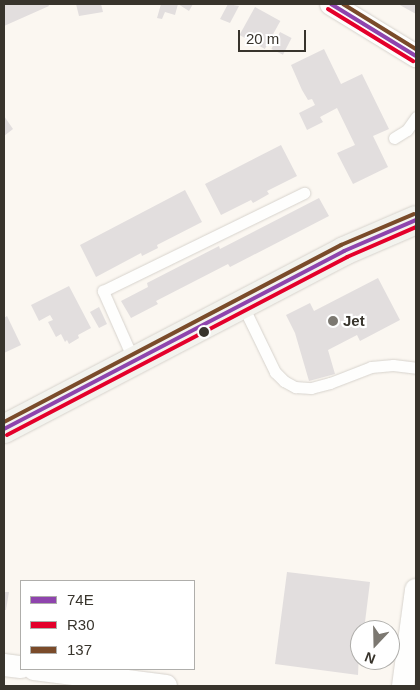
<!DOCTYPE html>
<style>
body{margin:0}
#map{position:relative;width:420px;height:690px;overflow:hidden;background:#fbf7f1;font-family:Helvetica,sans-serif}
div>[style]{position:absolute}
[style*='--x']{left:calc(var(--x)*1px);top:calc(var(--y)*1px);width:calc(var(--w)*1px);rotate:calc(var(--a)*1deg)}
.building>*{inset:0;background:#e2dede;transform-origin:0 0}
.roads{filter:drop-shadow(0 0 1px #d7d3cd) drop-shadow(0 0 1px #d7d3cd)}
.lane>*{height:11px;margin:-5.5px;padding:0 5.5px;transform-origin:5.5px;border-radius:5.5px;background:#fefefd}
.street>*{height:22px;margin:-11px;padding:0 11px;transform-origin:11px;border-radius:11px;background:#fefefd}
.secondary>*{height:28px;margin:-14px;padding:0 14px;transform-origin:14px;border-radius:14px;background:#f3f3ee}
.bus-1>*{height:4px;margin:-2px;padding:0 2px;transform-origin:2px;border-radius:2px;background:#8e44ad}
.bus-2>*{height:4px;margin:-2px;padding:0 2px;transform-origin:2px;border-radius:2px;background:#e4002b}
.bus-3>*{height:4px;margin:-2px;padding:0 2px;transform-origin:2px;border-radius:2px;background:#7a4b2a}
.dots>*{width:14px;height:14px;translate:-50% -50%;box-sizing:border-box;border:2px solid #fff;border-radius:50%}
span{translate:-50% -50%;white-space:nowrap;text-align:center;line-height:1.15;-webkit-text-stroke:4.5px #fff;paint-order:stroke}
.poi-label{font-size:15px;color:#38342c;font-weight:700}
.left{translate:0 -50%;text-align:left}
.frame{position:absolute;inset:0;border:5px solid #38342c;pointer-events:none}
.legend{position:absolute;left:20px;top:580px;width:175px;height:90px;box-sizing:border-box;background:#fff;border:1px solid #afaeab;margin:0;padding:6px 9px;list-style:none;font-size:15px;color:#38342c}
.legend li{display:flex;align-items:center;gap:10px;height:25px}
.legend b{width:25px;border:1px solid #afaeab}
.north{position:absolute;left:350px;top:620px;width:50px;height:50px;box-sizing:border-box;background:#fff;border:1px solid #afaeab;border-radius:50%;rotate:201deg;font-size:14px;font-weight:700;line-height:20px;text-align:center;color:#38342c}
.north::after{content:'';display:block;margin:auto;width:18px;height:22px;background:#7c7871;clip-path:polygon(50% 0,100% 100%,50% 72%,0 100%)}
.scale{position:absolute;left:238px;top:30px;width:68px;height:22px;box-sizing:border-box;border:2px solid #38342c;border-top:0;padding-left:6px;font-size:15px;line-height:18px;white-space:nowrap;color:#38342c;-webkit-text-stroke:4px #fff;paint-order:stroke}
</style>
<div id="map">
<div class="building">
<i style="clip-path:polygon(4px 4px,48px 4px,49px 6px,4px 26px)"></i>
<i style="clip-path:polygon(76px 4px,101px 4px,103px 12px,79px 16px)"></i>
<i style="clip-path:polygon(161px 4px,193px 4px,189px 11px,178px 4px,175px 15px,165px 12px,162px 19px,157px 18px)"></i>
<i style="clip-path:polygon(228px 4px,239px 6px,230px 23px,220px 19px)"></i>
<i style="clip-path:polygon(398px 4px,416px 4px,416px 14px)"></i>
<i style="left:255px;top:7px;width:29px;height:32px;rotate:29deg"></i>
<i style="left:280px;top:32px;width:13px;height:19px;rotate:27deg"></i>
<i style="clip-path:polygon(324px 49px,341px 84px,362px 74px,389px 129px,373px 136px,388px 167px,353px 184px,337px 153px,355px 145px,337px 108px,320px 117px,323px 122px,307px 130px,299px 113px,315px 105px,312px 99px,308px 100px,302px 90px,291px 65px)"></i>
<i style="clip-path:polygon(4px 116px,13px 129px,4px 136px)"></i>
<i style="clip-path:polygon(281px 145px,297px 176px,267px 191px,269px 194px,253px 203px,251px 200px,221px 215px,205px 184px)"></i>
<i style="clip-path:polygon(185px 190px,202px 222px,157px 245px,158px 248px,142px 256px,141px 253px,96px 277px,80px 245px)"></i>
<i style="clip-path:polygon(319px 198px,329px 216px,230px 267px,228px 264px,156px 301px,158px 304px,131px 318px,121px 301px,148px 287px,147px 283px,219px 246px,220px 249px)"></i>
<i style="clip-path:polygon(378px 278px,400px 320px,360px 341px,357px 335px,328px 350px,335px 374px,309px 381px,295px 333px,286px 315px,310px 303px,314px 311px)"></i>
<i style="clip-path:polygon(69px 286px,91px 328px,78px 335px,79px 338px,69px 344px,67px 340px,65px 342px,61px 334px,56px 337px,48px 322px,53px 320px,50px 315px,39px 321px,31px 305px)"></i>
<i style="clip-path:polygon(99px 307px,107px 324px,99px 328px,90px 312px)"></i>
<i style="clip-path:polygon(7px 316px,21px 345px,4px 353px,4px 318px)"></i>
<i style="clip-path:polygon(287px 572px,370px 582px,364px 630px,360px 630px,358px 675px,275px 664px)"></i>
<i style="clip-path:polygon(4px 592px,9px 592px,6px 610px,4px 610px)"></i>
</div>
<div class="roads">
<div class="lane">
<i style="--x:394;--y:138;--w:15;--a:-32"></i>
<i style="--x:407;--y:130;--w:16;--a:-55"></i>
<i style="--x:242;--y:304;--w:76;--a:64.1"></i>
<i style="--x:275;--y:372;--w:13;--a:45"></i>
<i style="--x:284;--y:381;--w:13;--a:29"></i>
<i style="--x:295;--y:387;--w:16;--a:4"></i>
<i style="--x:311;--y:388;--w:20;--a:-15"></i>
<i style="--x:330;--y:383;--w:44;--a:-21.3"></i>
<i style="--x:371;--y:367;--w:22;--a:-5"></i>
<i style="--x:393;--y:365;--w:23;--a:7"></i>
<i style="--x:134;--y:361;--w:77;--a:-113.9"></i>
<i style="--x:103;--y:291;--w:224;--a:-26"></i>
</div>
<div class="street">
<i style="--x:331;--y:4;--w:100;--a:31.5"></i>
<i style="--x:4;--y:665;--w:17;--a:7"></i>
<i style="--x:34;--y:669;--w:133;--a:7.3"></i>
<i style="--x:403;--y:686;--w:97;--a:-82.3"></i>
</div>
<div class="secondary">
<i style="--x:4;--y:429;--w:384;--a:-27.6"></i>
<i style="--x:344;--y:251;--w:78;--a:-23.3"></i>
</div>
</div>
<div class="bus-1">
<i style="--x:331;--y:4;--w:100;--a:31.5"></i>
<i style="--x:4;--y:429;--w:384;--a:-27.6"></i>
<i style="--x:344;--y:251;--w:78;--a:-23.3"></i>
</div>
<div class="bus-2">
<i style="--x:328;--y:9;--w:100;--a:31.5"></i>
<i style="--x:7;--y:435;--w:384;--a:-27.6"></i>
<i style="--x:347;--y:257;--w:75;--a:-23.5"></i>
</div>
<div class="bus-3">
<i style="--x:343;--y:4;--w:86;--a:31.7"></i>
<i style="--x:4;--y:422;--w:381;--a:-27.7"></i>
<i style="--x:341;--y:245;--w:79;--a:-23"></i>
</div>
<div class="dots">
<i style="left:333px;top:321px;background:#7c7871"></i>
<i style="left:204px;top:332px;background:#38342c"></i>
</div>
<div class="poi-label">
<span class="left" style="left:343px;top:321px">Jet</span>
</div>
<div class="frame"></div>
<ul class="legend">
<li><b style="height:6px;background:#8e44ad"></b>74E</li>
<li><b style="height:6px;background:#e4002b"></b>R30</li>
<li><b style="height:6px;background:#7a4b2a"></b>137</li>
</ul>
<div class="north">N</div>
<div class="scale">20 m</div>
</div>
